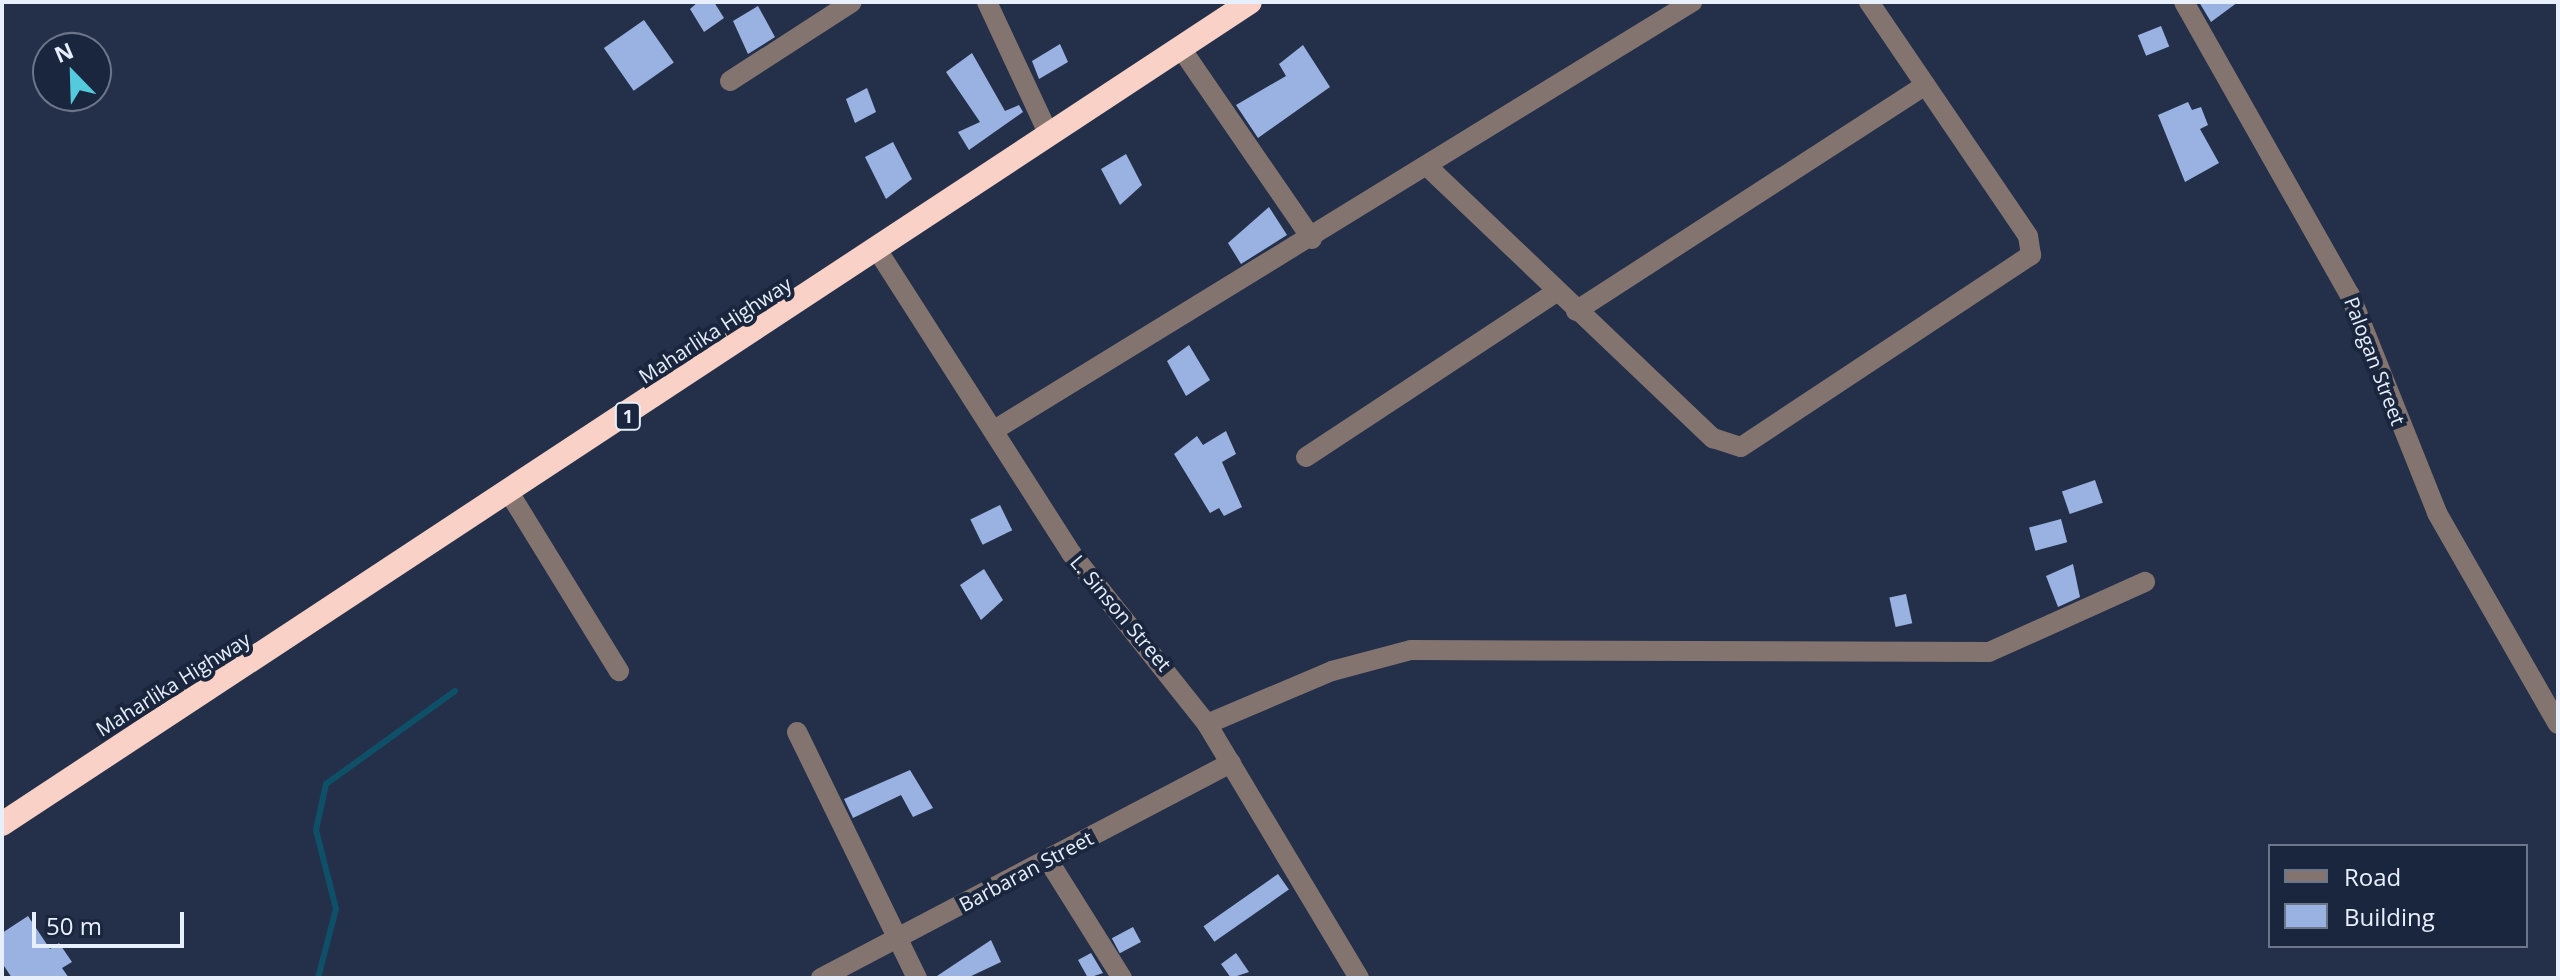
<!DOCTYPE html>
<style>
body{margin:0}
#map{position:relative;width:2560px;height:980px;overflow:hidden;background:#243049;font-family:"Open Sans",sans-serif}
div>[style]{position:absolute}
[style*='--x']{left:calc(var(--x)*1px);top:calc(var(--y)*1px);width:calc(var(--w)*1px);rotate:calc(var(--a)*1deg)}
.stream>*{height:6px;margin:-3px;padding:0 3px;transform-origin:3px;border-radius:3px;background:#0e5068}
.building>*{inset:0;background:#99b2e1;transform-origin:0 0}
.minor>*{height:20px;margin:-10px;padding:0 10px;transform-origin:10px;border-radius:10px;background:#84746f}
.highway>*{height:24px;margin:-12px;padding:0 12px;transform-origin:12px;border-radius:12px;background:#f9d1c6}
span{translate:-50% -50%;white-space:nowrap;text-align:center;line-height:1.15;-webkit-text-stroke:8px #1a263e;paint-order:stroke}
.shield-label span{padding:2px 6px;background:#1a263e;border:2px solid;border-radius:6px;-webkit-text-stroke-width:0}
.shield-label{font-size:18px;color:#e8effc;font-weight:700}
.street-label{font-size:20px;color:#e8effc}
.frame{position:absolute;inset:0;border:4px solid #e8effc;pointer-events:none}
.legend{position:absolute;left:2268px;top:844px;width:260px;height:104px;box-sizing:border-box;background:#1a263e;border:2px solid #6c768a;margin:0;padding:10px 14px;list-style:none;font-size:24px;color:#e8effc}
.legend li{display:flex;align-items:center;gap:16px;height:40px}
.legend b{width:40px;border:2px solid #6c768a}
.north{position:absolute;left:32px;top:32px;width:80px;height:80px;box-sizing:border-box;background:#1a263e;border:2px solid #6c768a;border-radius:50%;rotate:337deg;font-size:22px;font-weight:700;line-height:32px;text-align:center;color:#e8effc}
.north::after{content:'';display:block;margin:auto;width:28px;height:36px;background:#54cadd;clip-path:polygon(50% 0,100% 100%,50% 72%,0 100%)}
.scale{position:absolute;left:32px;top:912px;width:152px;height:36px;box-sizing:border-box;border:4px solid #e8effc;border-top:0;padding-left:10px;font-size:24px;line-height:28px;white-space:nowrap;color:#e8effc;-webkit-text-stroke:6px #1a263e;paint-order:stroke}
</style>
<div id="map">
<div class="stream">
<i style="--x:318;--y:978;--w:71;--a:-75.4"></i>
<i style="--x:336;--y:909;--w:81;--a:-104.2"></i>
<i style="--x:316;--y:830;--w:47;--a:-77.7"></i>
<i style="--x:326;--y:784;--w:159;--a:-35.8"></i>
</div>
<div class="building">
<i style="clip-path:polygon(698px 2px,714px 2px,724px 18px,704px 32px,690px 9px)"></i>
<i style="clip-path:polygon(2199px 2px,2238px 2px,2211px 22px)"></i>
<i style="clip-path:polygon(758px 6px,775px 37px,748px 54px,733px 21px)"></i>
<i style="left:644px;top:20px;width:52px;height:49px;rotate:55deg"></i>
<i style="left:2161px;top:26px;width:22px;height:25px;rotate:68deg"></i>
<i style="clip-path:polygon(1060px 44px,1068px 62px,1039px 79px,1032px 61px)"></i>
<i style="clip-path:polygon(1303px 45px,1330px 87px,1258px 138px,1236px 105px,1286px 76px,1279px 64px)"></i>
<i style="clip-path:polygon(972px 53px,1005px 111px,1019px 105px,1023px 112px,969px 150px,958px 132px,980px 122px,946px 72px)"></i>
<i style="clip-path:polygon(867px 88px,876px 112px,855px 123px,846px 99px)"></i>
<i style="clip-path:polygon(2188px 102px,2192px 110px,2201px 107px,2208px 125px,2200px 129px,2219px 163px,2185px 182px,2158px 115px)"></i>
<i style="clip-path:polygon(893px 142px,912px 179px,886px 199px,865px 157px)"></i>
<i style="clip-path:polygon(1126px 154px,1142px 185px,1120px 205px,1101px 169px)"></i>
<i style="clip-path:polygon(1269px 207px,1287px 235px,1241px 264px,1228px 243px)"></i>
<i style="clip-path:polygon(1189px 345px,1210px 380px,1186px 396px,1167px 361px)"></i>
<i style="clip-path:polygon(1226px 431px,1236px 454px,1222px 462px,1242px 507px,1224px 516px,1219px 508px,1210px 513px,1174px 454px,1197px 436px,1203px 445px)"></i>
<i style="left:2095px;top:480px;width:24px;height:35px;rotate:71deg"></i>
<i style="left:1000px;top:505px;width:28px;height:33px;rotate:64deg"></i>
<i style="left:2061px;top:519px;width:24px;height:33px;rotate:75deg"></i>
<i style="clip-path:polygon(2073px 564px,2080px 597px,2058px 607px,2046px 576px)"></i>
<i style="clip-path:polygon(984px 569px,1003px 600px,981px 620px,960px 585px)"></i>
<i style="left:1906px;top:594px;width:30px;height:17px;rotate:78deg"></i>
<i style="clip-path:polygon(910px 770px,933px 808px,913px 817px,901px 795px,853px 818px,844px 799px)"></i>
<i style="left:1278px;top:874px;width:19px;height:91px;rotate:55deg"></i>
<i style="clip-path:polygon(28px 916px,50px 949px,59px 943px,72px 962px,62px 968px,69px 978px,12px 978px,2px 963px,2px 933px)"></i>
<i style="left:1133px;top:927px;width:17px;height:24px;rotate:62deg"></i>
<i style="clip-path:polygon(991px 940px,1001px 962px,967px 978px,934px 978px)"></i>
<i style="clip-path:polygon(1091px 953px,1103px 973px,1088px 978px,1078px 960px)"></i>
<i style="clip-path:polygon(1236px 953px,1249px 972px,1231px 978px,1221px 964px)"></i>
</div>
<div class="minor">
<i style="--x:987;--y:2;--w:147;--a:65"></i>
<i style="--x:2184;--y:2;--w:337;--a:60.5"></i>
<i style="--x:2350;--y:295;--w:235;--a:68.2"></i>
<i style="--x:2437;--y:513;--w:243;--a:60.2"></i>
<i style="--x:1180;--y:47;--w:233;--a:55.5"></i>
<i style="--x:730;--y:81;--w:145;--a:-32.9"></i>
<i style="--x:1427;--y:166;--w:395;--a:43.6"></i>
<i style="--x:1713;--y:438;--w:29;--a:18"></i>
<i style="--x:1741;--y:447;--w:348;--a:-33.5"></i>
<i style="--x:2031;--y:255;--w:19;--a:-99"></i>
<i style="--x:2028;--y:236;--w:283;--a:-124.2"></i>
<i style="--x:878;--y:251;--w:358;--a:57.4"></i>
<i style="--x:1071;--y:553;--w:218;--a:51.5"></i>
<i style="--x:1207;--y:724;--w:296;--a:59.1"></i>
<i style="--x:1576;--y:311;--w:416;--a:-32.9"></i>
<i style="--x:996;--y:429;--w:817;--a:-31.53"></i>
<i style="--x:1306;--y:457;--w:300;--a:-33.4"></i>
<i style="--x:510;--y:494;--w:208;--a:58.4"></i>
<i style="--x:1207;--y:724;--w:136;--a:-23"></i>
<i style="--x:1332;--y:671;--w:82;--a:-14.9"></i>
<i style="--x:1411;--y:650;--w:578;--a:0.2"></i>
<i style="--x:1989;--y:652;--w:171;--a:-24.2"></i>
<i style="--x:797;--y:732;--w:274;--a:64"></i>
<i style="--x:1048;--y:860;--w:139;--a:57.9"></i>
<i style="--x:821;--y:978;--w:463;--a:-27.7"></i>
</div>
<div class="highway">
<i style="--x:2;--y:824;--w:1494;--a:-33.37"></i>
</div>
<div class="shield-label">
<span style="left:628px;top:416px">1</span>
</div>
<div class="street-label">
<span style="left:715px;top:330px;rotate:-33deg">Maharlika Highway</span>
<span style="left:2375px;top:361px;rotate:69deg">Palogan Street</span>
<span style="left:1121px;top:613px;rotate:50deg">L. Sinson Street</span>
<span style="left:173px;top:684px;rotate:-32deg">Maharlika Highway</span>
<span style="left:1026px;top:871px;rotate:-28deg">Barbaran Street</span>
</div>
<div class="frame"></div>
<ul class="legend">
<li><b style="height:10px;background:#84746f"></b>Road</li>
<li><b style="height:22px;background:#99b2e1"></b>Building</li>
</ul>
<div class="north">N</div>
<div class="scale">50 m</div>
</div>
